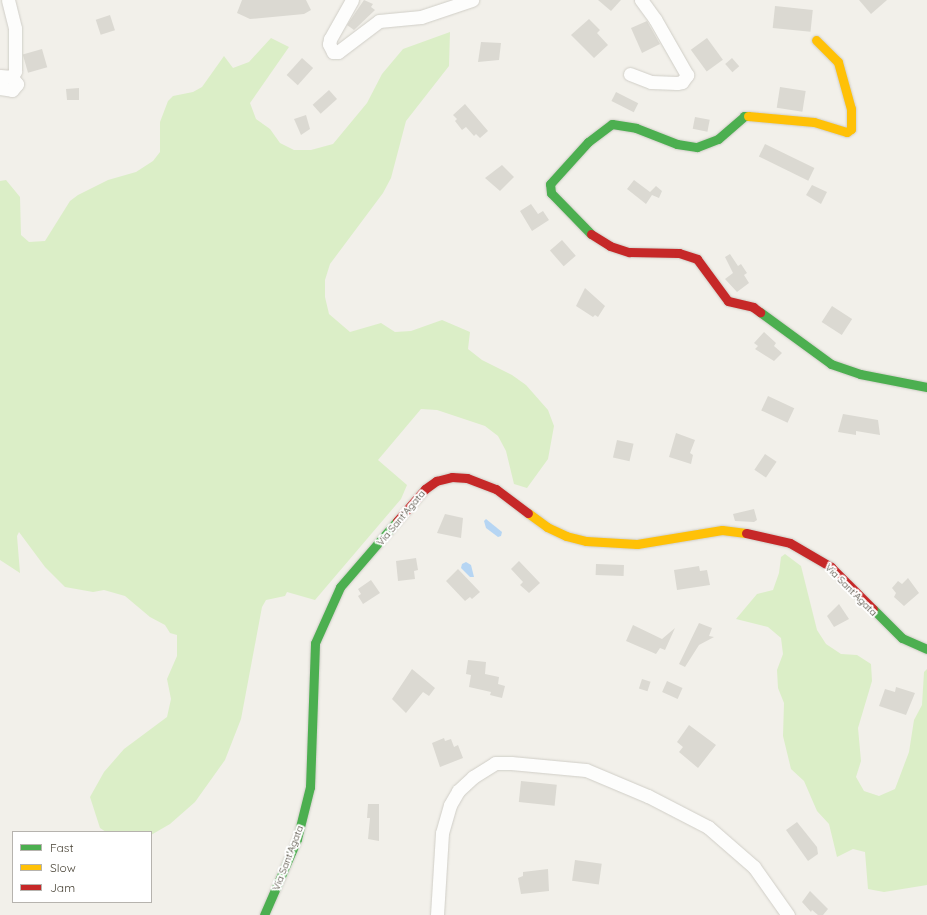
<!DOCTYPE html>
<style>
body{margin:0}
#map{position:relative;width:927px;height:915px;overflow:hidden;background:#f2f0ea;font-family:Quicksand,sans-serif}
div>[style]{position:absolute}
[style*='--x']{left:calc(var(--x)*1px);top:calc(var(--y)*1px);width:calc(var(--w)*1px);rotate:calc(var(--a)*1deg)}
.green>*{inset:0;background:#dbeec7}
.water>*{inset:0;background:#b6d5f3}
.building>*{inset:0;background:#dbd9d2;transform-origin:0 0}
.roads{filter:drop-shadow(0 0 1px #d0cec7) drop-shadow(0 0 1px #d0cec7)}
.street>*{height:13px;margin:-6.5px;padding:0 6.5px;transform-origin:6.5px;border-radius:6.5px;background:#fdfdfc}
.fast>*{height:9px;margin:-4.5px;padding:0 4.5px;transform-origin:4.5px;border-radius:4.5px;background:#4caf50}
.slow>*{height:9px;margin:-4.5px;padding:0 4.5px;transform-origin:4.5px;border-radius:4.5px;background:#ffc107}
.jam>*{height:9px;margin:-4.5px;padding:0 4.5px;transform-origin:4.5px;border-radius:4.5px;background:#c62828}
span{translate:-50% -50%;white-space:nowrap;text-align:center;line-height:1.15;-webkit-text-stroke:4px #fff;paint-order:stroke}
.street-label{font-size:10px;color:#484235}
.legend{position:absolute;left:12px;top:831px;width:140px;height:72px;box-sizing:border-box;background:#fff;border:1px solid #b6b3ae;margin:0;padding:5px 7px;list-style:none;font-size:12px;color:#484235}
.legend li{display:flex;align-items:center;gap:8px;height:20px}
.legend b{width:20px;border:1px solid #b6b3ae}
</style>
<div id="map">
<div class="green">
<i style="clip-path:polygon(450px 32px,449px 66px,406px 121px,391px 178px,383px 193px,330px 264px,325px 280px,325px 297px,329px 314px,350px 332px,381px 323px,395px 332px,411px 331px,442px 320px,470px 332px,468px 349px,482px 360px,512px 375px,526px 385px,548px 410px,554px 426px,548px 459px,527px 488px,514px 484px,506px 451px,498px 436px,485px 426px,437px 410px,421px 409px,378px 460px,407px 485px,401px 499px,315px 600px,287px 592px,285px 596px,266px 600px,262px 607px,241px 719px,225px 760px,195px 802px,170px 824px,151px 835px,151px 832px,106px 832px,100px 828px,90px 797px,104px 772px,124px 749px,167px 717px,171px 699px,167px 679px,177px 656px,177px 635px,170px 633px,165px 625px,150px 617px,125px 596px,104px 590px,93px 592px,65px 587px,45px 567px,19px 532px,17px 536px,20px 573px,0 560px,0 181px,6px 180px,20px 197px,21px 235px,29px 242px,45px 241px,70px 201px,78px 195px,108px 180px,136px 172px,153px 161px,160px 152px,160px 122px,168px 101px,173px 96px,193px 92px,202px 87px,224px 56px,233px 68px,249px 62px,271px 38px,289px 47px,250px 103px,256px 119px,270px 129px,280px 143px,294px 150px,311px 150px,333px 144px,367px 103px,382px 74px,403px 49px)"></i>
<i style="clip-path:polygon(785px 554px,801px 566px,817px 630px,826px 644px,841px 654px,857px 655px,871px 664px,872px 681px,858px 728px,861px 761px,856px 777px,864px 791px,879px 796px,895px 789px,909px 752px,914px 720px,922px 705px,924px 672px,927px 669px,927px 885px,884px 892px,868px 889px,865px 852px,853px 849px,837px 857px,829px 824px,817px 811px,804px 781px,791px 769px,783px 736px,784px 703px,778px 688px,777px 670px,783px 654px,781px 638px,768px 627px,736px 619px,757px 594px,773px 590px,779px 573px,781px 557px)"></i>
</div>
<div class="water">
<i style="clip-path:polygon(486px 519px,502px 532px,501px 536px,498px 537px,486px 528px,484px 521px)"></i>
<i style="clip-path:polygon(466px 562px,471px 565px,474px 577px,470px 577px,461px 568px,462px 564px)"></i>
</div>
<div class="building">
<i style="clip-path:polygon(242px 0,306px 0,311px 10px,304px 14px,250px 19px,237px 13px)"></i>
<i style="clip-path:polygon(364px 0,373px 4px,371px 7px,375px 10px,354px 30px,347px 25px)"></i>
<i style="clip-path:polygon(598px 0,621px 0,611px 11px)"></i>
<i style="clip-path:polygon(859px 0,887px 0,871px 14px)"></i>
<i style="left:775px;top:6px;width:38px;height:22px;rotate:6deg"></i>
<i style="left:110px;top:15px;width:16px;height:15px;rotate:72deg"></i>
<i style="clip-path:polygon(589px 19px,600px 30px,597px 33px,608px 45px,594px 58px,571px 35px)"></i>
<i style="clip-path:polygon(647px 21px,660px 44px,642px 53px,631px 28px)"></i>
<i style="left:707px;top:38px;width:27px;height:20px;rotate:54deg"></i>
<i style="clip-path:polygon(481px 42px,501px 43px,499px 60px,478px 62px)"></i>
<i style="left:42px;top:49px;width:19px;height:20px;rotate:74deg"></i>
<i style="left:302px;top:58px;width:15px;height:23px;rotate:42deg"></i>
<i style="left:732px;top:58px;width:11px;height:9px;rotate:49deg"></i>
<i style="left:780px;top:87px;width:26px;height:21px;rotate:9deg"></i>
<i style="clip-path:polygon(79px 88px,79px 100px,67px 100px,66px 89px)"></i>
<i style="left:329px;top:90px;width:12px;height:22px;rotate:48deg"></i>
<i style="left:616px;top:92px;width:25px;height:10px;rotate:27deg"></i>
<i style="clip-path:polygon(465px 104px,488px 131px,480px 138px,476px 134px,474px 136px,466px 127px,462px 130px,455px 121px,457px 119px,453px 115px)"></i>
<i style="clip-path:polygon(306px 115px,310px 129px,301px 135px,294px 119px)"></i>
<i style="left:695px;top:117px;width:15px;height:12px;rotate:11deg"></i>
<i style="left:765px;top:144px;width:55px;height:14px;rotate:26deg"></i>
<i style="clip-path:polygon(502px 165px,514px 177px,500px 191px,485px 178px)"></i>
<i style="clip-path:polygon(634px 180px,650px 192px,656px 186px,662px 191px,659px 198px,652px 195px,646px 204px,627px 189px)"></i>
<i style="clip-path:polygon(812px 185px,827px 192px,821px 204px,806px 195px)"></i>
<i style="clip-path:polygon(531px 204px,538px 214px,543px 211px,549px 220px,532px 231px,520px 211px)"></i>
<i style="left:562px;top:240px;width:21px;height:16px;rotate:49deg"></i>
<i style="clip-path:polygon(730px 254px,738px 266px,741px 264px,747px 273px,744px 275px,749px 283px,737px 292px,725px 279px,733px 273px,725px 257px)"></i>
<i style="clip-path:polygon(585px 288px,605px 306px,598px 317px,595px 315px,593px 317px,576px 306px)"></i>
<i style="left:832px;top:306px;width:24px;height:19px;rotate:33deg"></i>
<i style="clip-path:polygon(764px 332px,776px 343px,774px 346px,782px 353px,774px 361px,755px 349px,758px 346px,754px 343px)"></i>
<i style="left:768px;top:396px;width:29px;height:16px;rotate:25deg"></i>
<i style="clip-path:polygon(843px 414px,878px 420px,880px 435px,856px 431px,856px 435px,838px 432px)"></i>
<i style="clip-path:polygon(676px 433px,695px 440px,690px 453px,693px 455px,691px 464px,669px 457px)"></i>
<i style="left:617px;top:440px;width:17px;height:18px;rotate:13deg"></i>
<i style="left:765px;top:454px;width:14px;height:19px;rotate:34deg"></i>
<i style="clip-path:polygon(754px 509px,757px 520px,754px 522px,735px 521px,733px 514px)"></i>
<i style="clip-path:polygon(445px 514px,463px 518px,461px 538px,437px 533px)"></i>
<i style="clip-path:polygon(416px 558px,418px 570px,414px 571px,415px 579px,398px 581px,396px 561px)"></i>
<i style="clip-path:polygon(519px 561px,540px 583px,529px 593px,520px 585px,523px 582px,511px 569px)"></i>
<i style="left:596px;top:564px;width:28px;height:11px;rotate:2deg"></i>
<i style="clip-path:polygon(699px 566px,700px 571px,707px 570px,710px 585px,677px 590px,674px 570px)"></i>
<i style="clip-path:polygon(458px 569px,480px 592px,472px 599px,470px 597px,465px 601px,446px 581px)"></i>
<i style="clip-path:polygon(908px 578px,919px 593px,904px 606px,894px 597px,896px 593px,892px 588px,898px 581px,902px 584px)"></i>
<i style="clip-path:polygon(371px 580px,380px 593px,363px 604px,358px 596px,361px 594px,358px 589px)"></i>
<i style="clip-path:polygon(839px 604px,849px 619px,834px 627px,827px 616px)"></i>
<i style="clip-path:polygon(699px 623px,712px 628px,709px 636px,714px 637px,699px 645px,685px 667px,679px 664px)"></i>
<i style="clip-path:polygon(633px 625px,662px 639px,675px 628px,665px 650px,660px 648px,656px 654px,626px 641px)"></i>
<i style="clip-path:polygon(468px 660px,486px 662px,485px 674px,499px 677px,498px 684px,505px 686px,502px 698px,490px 695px,491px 692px,469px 687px,471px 675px,466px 674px)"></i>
<i style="clip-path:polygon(412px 669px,435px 688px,429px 696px,423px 692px,406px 713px,392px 699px)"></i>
<i style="left:642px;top:679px;width:9px;height:10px;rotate:18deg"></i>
<i style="left:667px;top:681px;width:17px;height:12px;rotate:24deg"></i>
<i style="clip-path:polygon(896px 687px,915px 693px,906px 715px,879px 706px,885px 689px,895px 692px)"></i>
<i style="clip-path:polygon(689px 725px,716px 745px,698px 768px,679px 752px,683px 747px,677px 742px)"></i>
<i style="clip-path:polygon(444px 738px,445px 741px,451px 739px,454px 747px,458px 745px,463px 758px,440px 767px,432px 743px)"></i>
<i style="left:521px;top:781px;width:36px;height:21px;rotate:6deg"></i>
<i style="clip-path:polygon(368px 804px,379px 804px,379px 841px,368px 839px,370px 818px,367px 818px)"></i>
<i style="clip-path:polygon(797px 822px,817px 847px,818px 854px,808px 861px,786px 830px)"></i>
<i style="left:575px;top:860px;width:27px;height:21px;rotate:8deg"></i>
<i style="clip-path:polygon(548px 869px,549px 891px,521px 894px,518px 878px,523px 876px,523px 872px)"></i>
<i style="clip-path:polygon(810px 891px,828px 909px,823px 915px,818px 915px,812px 910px,811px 912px,802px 902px)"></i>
</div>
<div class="roads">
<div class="street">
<i style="--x:352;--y:0;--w:45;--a:119.4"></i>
<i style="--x:330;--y:39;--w:5;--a:101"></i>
<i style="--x:329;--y:44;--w:9;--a:63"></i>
<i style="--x:333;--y:52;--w:5;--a:0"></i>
<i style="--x:338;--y:52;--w:51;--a:-37.1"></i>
<i style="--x:379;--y:21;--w:42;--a:-5.4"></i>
<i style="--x:421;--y:17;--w:54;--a:-18.4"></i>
<i style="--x:630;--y:74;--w:22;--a:21"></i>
<i style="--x:651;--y:82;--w:26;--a:2"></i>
<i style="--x:677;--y:83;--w:5;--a:-11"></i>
<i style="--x:682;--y:82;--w:9;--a:-54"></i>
<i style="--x:687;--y:75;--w:64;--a:-119.7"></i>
<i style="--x:655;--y:19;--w:24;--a:-126"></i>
<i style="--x:0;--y:76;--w:12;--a:5"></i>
<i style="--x:12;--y:77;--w:7;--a:-63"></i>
<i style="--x:15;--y:71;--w:43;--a:-90"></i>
<i style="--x:15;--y:28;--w:29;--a:-104"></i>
<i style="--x:0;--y:88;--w:12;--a:9"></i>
<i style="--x:12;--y:90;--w:8;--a:-50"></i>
<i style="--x:17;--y:84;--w:9;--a:-126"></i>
<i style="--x:437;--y:915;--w:82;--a:-86.5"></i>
<i style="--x:442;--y:833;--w:29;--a:-74"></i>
<i style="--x:450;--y:805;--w:16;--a:-60"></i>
<i style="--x:458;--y:791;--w:21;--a:-43"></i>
<i style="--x:473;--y:777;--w:26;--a:-32"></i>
<i style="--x:495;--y:763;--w:16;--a:0"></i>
<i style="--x:511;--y:763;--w:75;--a:5.3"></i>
<i style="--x:586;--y:770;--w:67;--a:22.8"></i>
<i style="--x:648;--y:796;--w:68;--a:27.3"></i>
<i style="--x:708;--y:827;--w:61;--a:41"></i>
<i style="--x:754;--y:867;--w:59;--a:54.7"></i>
</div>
<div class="fast">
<i style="--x:591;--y:234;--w:57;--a:-134.3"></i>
<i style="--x:551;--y:193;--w:9;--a:-96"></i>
<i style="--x:550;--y:184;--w:57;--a:-47.9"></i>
<i style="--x:588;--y:142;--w:30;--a:-37"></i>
<i style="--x:612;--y:124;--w:24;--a:9"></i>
<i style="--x:636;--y:128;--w:44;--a:21.3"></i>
<i style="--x:677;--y:144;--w:20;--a:9"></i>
<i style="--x:697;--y:147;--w:22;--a:-21"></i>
<i style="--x:718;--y:139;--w:35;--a:-41"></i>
<i style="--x:744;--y:116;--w:4;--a:0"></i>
<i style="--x:760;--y:312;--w:88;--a:36.2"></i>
<i style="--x:831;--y:364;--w:31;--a:19"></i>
<i style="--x:860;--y:374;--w:68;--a:11"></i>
<i style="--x:873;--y:609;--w:41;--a:45"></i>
<i style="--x:902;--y:638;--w:27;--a:24"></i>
<i style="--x:264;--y:915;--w:83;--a:-66.5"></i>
<i style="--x:297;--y:839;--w:54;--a:-76"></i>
<i style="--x:310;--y:787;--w:144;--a:-88"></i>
<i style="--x:315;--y:643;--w:61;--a:-65.9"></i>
<i style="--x:340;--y:587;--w:87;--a:-49.2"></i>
</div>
<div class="slow">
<i style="--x:748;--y:116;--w:66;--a:5.2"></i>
<i style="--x:814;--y:122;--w:34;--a:17"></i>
<i style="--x:847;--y:132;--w:5;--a:-37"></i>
<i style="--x:851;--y:129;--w:20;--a:-90"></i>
<i style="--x:851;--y:109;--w:49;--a:-105.5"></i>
<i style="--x:838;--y:62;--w:31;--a:-135"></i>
<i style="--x:528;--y:513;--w:24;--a:36"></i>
<i style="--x:547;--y:527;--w:21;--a:25"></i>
<i style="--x:566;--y:536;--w:21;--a:14"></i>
<i style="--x:586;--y:541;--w:51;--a:3.4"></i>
<i style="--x:637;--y:544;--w:86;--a:-9.4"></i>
<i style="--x:722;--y:530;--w:24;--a:7"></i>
</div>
<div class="jam">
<i style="--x:591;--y:234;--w:22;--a:32"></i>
<i style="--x:610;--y:246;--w:20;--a:18"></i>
<i style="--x:629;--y:252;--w:50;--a:1.1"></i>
<i style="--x:679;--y:253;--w:19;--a:18"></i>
<i style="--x:697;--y:259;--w:52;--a:53.6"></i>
<i style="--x:728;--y:301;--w:26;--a:13"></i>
<i style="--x:753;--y:307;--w:9;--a:36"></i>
<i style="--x:397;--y:521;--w:43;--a:-48.8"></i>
<i style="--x:425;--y:489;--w:14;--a:-36"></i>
<i style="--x:436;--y:481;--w:16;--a:-14"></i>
<i style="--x:452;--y:477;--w:15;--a:4"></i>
<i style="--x:467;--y:478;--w:31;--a:21"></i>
<i style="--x:496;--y:489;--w:40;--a:37"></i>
<i style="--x:746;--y:533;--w:45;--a:12.8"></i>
<i style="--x:790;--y:543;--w:48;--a:30.3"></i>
<i style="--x:831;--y:567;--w:59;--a:45"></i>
</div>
</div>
<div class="street-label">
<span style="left:401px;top:518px;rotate:-50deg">Via Sant'Agata</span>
<span style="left:851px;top:590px;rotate:45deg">Via Sant'Agata</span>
<span style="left:288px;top:858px;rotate:-69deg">Via Sant'Agata</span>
</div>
<ul class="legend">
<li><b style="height:5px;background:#4caf50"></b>Fast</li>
<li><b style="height:5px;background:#ffc107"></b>Slow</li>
<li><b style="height:5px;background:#c62828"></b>Jam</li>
</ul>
</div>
